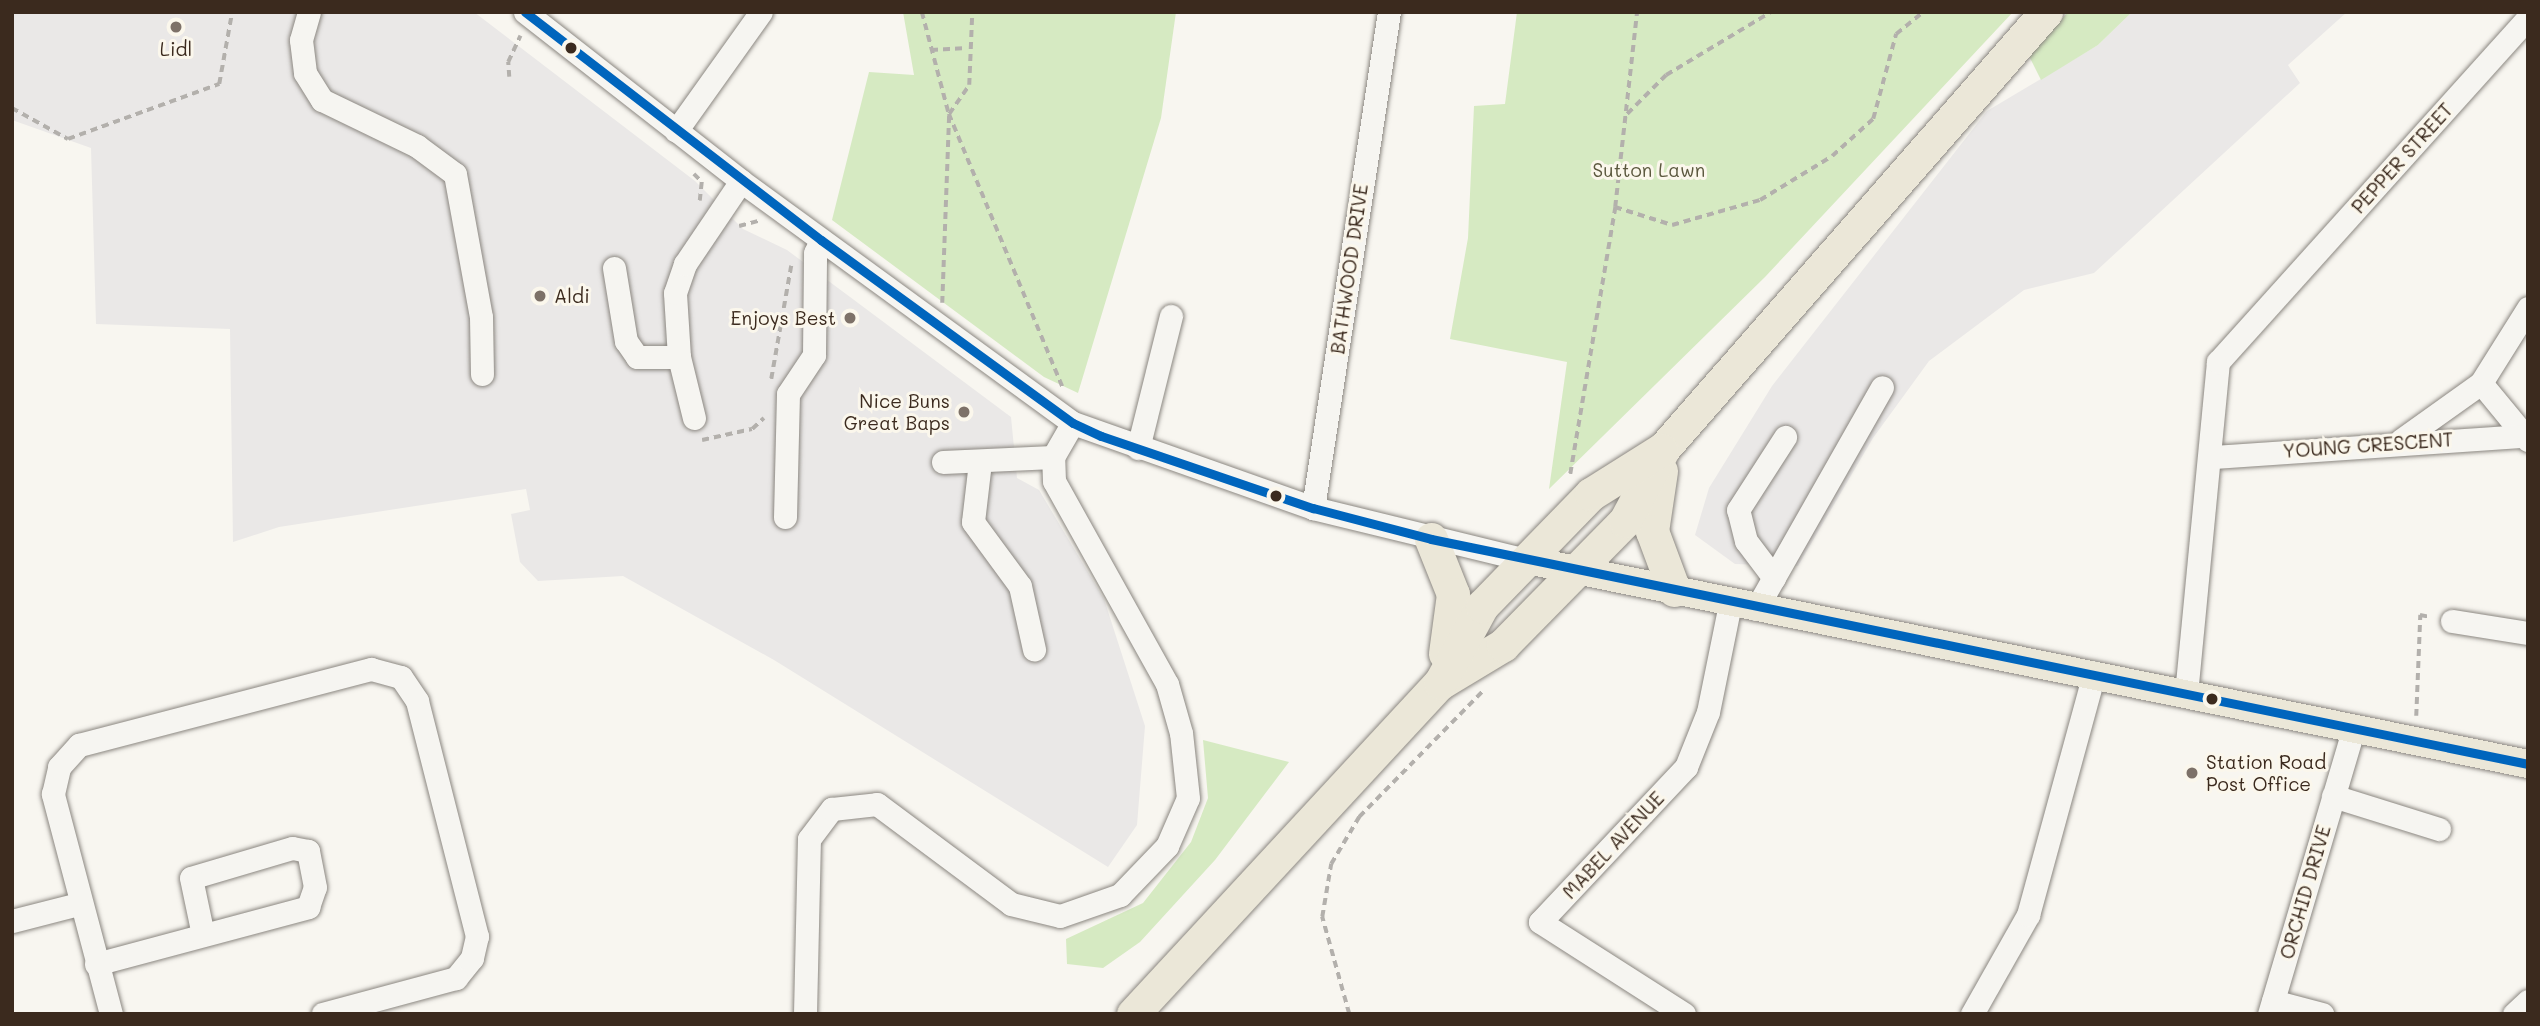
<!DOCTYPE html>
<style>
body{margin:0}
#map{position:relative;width:2540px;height:1026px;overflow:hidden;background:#f8f6f0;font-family:Mali,sans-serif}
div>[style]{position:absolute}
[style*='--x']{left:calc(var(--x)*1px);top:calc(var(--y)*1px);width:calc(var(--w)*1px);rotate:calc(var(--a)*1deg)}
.built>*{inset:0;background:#eae8e7}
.green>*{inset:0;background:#d6eac2}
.path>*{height:3.5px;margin-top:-1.75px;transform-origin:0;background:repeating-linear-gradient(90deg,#b3b0ac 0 7px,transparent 0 12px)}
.roads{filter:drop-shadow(0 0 2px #8b8781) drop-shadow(0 0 2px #8b8781)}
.minor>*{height:23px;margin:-11.5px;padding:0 11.5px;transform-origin:11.5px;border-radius:11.5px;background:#f6f5f1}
.major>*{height:28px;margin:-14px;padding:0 14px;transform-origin:14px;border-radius:14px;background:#ebe7d8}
.highway>*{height:33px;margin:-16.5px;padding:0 16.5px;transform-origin:16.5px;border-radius:16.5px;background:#ebe7d8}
.bus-1>*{height:9px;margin:-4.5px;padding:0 4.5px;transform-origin:4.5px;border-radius:4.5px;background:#0065bd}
.dots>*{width:19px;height:19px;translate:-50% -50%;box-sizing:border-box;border:4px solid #fbf7ec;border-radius:50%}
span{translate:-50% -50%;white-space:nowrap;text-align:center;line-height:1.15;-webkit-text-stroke:6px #fbf7ec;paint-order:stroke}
.poi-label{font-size:19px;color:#3b2a1e}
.left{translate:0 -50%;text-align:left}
.right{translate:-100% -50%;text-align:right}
.street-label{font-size:19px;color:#3b2a1e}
.park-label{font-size:19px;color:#5b583e}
.frame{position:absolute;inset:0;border:14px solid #3b2a1e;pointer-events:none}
</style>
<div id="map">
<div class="built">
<i style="clip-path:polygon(12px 12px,474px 12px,695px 181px,743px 229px,787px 250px,1011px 417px,1017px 478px,1039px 490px,1104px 599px,1145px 726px,1137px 825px,1108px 867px,774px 660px,623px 576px,538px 581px,520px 562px,511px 514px,530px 510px,526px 489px,279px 527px,233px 542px,230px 329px,96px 324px,91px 148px,12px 120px)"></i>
<i style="clip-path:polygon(2132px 12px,2347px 12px,2288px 65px,2300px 83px,2094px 273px,2024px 290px,1929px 361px,1873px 438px,1798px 566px,1735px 564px,1695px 535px,1709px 488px,1772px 386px,1987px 111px,2098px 45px)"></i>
</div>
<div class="green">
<i style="clip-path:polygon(903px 12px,1176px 12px,1161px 118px,1078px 393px,1044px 377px,832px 220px,869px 72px,914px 75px)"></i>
<i style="clip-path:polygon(1517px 12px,2013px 12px,1765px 277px,1549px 489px,1567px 362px,1450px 339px,1468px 238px,1474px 106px,1505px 104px)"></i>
<i style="clip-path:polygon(2068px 12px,2132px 12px,2098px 45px,2041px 80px,2029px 56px)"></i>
<i style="clip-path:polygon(1203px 740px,1289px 762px,1215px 860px,1140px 942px,1103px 968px,1067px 964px,1066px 939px,1143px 903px,1191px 842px,1208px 798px)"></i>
</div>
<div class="path">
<i style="--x:922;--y:12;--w:106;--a:75.2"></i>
<i style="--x:949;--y:114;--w:295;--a:67.4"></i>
<i style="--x:931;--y:50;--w:36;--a:-3"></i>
<i style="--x:509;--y:77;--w:15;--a:-94"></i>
<i style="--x:508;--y:62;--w:29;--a:-65"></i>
<i style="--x:12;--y:108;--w:64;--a:29"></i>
<i style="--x:68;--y:139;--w:161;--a:-20"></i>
<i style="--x:219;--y:84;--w:73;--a:-79.8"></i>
<i style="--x:1627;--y:114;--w:55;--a:-45"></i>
<i style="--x:1666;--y:75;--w:122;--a:-31"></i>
<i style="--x:694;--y:174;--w:11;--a:45"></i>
<i style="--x:702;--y:182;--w:19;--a:96"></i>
<i style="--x:1615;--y:207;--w:60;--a:17.5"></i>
<i style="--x:1672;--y:225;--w:91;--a:-15.9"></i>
<i style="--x:1760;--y:200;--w:84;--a:-31.4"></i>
<i style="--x:1832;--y:156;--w:55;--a:-42.1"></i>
<i style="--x:1873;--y:119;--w:88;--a:-74.9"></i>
<i style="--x:1896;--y:34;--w:35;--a:-39"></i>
<i style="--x:739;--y:226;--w:20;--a:-15"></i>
<i style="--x:942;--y:303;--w:189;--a:-87.9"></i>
<i style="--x:949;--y:114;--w:35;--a:-55"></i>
<i style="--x:969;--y:85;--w:73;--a:-87.6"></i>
<i style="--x:771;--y:379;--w:115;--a:-80"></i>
<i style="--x:702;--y:440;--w:51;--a:-12.4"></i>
<i style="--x:752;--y:429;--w:16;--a:-43"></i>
<i style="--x:1570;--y:474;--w:271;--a:-80.4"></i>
<i style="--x:1615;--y:207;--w:196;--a:-83.6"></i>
<i style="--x:2416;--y:716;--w:101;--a:-87.7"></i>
<i style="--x:2420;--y:615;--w:10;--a:11"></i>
<i style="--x:1349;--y:1014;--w:101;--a:-105.6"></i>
<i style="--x:1322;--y:917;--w:54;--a:-80.4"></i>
<i style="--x:1331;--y:864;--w:55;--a:-59.2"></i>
<i style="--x:1359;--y:817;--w:177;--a:-45.5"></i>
</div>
<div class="roads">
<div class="minor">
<i style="--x:309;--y:12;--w:29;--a:106"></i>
<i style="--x:301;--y:40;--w:33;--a:83"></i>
<i style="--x:305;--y:73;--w:32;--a:58"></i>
<i style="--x:322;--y:100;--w:106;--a:25.8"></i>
<i style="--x:417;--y:146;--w:47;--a:36.4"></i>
<i style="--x:455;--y:174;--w:145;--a:79.7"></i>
<i style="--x:481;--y:317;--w:57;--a:89"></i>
<i style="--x:525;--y:12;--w:274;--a:38"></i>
<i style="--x:741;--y:181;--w:411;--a:36.1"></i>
<i style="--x:1073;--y:423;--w:255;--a:19.5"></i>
<i style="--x:1313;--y:508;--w:220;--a:13.7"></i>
<i style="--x:676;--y:131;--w:146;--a:-54.5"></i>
<i style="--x:614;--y:268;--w:74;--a:80.7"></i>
<i style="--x:626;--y:341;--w:19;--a:55"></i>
<i style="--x:637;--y:357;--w:42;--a:0"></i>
<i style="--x:2528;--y:308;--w:89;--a:122.1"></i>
<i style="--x:2481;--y:383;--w:74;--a:50.5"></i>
<i style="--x:694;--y:418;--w:63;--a:-103.8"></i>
<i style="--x:679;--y:357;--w:64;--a:-93.6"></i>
<i style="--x:675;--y:293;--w:31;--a:-71"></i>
<i style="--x:685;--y:264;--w:100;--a:-56"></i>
<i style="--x:2401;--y:440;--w:98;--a:-35.5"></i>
<i style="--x:1138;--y:448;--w:136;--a:-76"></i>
<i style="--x:2214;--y:457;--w:310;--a:-3.9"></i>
<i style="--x:943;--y:462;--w:110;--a:-2.6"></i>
<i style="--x:980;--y:462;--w:60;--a:96.7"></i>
<i style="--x:973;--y:522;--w:79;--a:53.7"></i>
<i style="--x:1020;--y:586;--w:65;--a:77.5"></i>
<i style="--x:1313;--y:508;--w:502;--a:-81.29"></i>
<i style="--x:785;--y:517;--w:123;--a:-88.6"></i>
<i style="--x:788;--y:394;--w:47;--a:-56.3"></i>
<i style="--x:814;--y:355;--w:102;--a:-89.4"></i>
<i style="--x:815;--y:253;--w:14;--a:-65"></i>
<i style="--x:1774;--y:578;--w:46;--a:-127.1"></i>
<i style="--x:1746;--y:541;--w:32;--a:-104"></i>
<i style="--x:1738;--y:510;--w:87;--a:-57.2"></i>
<i style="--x:1756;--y:609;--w:255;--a:-60.4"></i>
<i style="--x:2452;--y:621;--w:77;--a:9"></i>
<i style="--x:2186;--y:694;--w:334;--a:-84.5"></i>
<i style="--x:2218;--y:362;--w:463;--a:-48"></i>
<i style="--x:2333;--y:796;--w:111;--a:17.3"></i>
<i style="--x:12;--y:921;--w:68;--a:-14.4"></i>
<i style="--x:96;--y:964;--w:220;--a:-15"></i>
<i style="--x:308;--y:907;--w:21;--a:-71"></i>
<i style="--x:315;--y:887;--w:37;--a:-101"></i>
<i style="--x:308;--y:851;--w:16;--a:-169"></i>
<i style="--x:292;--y:848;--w:105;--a:163.5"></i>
<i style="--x:191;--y:878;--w:58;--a:78.1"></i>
<i style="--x:2273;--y:1001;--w:51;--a:14.9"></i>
<i style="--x:111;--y:1014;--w:228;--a:-104.8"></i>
<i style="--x:53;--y:794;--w:28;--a:-77"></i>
<i style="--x:59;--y:767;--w:30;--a:-48"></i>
<i style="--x:79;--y:745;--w:302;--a:-14.6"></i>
<i style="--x:371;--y:669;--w:31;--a:15"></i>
<i style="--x:401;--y:677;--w:29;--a:56"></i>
<i style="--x:417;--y:701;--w:243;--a:75.7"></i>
<i style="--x:477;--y:936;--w:23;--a:103"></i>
<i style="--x:472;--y:958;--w:26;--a:129"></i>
<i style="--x:456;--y:978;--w:138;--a:164.9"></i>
<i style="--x:805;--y:1014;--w:175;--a:-88.7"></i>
<i style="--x:809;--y:839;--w:38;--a:-53"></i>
<i style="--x:832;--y:809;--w:45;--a:-6.3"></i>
<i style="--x:877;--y:804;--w:167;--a:36.7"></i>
<i style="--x:1011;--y:904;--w:50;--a:13.8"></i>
<i style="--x:1060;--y:916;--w:64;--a:-19.3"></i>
<i style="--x:1120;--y:895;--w:68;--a:-46.2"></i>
<i style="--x:1167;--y:846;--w:52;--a:-66.4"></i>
<i style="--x:1188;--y:798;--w:65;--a:-96.1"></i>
<i style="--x:1181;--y:733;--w:51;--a:-105.9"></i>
<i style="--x:1167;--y:684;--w:232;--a:-119.1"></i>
<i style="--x:1054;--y:481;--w:24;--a:-92"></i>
<i style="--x:1053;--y:457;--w:39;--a:-60"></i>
<i style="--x:1684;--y:1014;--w:171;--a:-147.4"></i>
<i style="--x:1540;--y:922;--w:213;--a:-46.7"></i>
<i style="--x:1686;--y:767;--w:59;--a:-68.2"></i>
<i style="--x:1708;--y:712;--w:110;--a:-78.5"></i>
<i style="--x:1972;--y:1014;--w:114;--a:-60.5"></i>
<i style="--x:2028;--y:915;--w:251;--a:-74.7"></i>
<i style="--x:2269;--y:1014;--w:295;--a:-73.5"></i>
<i style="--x:2514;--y:1014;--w:19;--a:-43"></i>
</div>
<div class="major">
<i style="--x:1527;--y:560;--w:1022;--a:11.52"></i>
</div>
<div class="highway">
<i style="--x:1661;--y:471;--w:61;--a:98.5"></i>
<i style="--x:1652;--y:531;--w:63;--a:69.6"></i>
<i style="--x:1431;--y:539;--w:59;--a:68.2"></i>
<i style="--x:1453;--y:594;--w:60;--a:97.7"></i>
<i style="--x:1440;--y:683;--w:74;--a:-31.1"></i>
<i style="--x:1503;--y:645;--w:174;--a:-45.5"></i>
<i style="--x:1625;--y:521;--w:83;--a:-61.9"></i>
<i style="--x:1664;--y:448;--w:580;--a:-48.78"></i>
<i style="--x:1133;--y:1014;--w:451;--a:-47.2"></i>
<i style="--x:1440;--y:683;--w:88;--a:-61.4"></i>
<i style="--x:1482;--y:606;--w:156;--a:-45.8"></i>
<i style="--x:1591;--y:494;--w:83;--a:-32.2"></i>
</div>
</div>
<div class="bus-1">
<i style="--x:525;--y:12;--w:374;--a:37.6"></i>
<i style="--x:821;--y:240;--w:311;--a:36"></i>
<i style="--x:1073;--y:423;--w:31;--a:25"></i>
<i style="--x:1101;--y:436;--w:224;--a:18.8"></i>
<i style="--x:1313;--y:508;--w:122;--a:14.7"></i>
<i style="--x:1431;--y:539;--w:1120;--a:11.59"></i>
</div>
<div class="dots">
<i style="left:176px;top:27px;background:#7d7168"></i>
<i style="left:571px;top:48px;background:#3b2a1e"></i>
<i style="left:540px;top:296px;background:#7d7168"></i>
<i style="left:850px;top:318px;background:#7d7168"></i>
<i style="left:964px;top:412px;background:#7d7168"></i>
<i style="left:1276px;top:496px;background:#3b2a1e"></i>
<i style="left:2212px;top:699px;background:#3b2a1e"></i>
<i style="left:2192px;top:773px;background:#7d7168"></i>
</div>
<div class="poi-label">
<span style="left:176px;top:49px">Lidl</span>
<span class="left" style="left:554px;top:296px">Aldi</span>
<span class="right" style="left:836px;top:318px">Enjoys Best</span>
<span class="right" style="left:950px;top:412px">Nice Buns<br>Great Baps</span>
<span class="left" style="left:2206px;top:773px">Station Road<br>Post Office</span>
</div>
<div class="street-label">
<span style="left:2402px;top:158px;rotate:-48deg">PEPPER STREET</span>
<span style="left:1349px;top:269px;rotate:-82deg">BATHWOOD DRIVE</span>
<span style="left:2368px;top:445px;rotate:-4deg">YOUNG CRESCENT</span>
<span style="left:1613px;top:845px;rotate:-47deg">MABEL AVENUE</span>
<span style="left:2305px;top:892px;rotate:-74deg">ORCHID DRIVE</span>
</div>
<div class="park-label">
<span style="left:1649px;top:170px">Sutton Lawn</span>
</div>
<div class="frame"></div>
</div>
